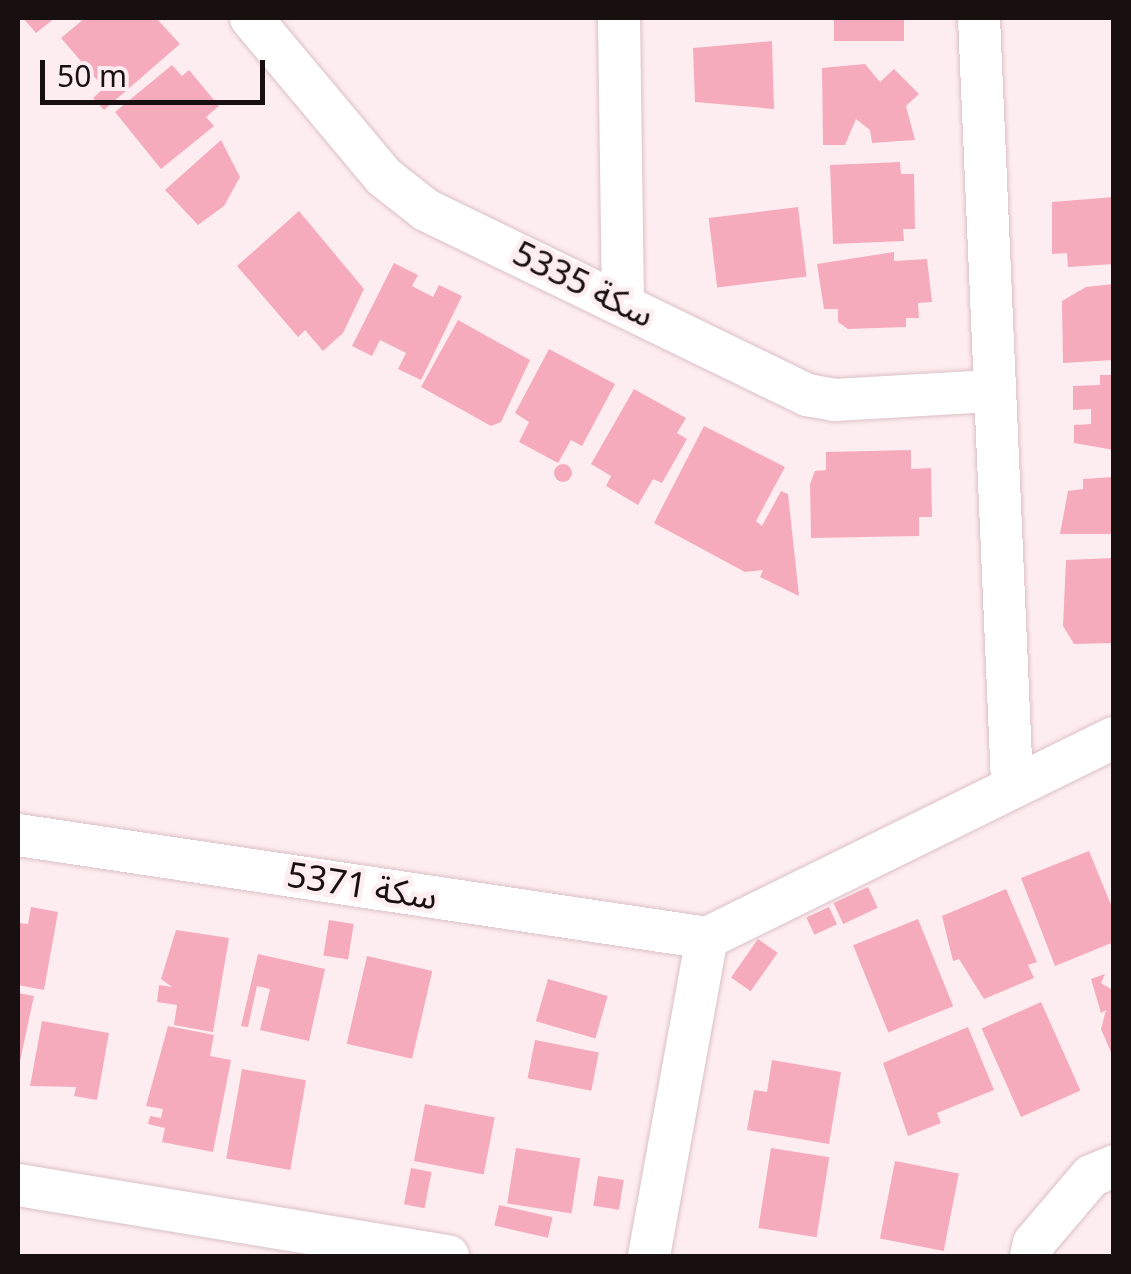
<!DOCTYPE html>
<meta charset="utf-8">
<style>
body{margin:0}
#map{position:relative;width:1131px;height:1274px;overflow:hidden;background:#feedf0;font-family:Georgia,"Noto Sans Arabic",serif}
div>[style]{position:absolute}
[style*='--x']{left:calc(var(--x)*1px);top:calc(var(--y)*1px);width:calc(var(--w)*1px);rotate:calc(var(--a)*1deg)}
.building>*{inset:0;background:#f6abbd;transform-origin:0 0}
.round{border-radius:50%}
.roads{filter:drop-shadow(0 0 2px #dbc1c6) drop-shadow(0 0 2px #dbc1c6)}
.minor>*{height:42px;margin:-21px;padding:0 21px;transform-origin:21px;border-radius:21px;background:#fff}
span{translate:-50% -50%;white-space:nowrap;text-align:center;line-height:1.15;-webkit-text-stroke:9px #feedf0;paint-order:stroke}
.street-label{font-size:35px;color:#180f11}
.frame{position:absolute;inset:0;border:20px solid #180f11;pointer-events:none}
.scale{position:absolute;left:40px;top:60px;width:225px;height:45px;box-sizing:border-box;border:5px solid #180f11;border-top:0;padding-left:12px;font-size:30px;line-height:35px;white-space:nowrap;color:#180f11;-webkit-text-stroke:8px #feedf0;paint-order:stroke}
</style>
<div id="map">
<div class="building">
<i style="clip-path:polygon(23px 18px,55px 18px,36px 33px)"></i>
<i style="clip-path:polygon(85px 18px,156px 18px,180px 44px,104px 110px,93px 98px,104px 88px,61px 38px)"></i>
<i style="left:834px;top:18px;width:70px;height:23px"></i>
<i style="clip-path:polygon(772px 41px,774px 109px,695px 102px,693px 48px)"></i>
<i style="clip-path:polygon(865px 64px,880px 82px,894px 69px,919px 94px,906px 106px,915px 140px,872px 143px,870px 130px,856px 119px,845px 145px,823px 145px,822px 68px)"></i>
<i style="clip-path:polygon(172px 65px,182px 76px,189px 70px,219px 106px,206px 117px,214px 126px,161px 169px,115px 112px)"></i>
<i style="clip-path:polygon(221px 140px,240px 177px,224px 206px,198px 225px,165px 190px)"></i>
<i style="clip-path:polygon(900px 162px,901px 174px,914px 174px,915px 229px,903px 229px,904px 241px,833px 244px,830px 165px)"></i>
<i style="clip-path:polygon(1114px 197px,1114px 264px,1068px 267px,1067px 253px,1052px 254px,1052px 202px)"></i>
<i style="left:798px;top:207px;width:70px;height:90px;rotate:83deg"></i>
<i style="clip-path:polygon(299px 211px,364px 289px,343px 333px,323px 351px,305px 330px,298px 337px,237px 266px)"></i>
<i style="clip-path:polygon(894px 252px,894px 261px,927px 259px,932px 302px,918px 303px,919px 318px,906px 318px,906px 327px,848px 329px,838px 322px,838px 309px,824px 309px,817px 264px)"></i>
<i style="clip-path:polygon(394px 263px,418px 275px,412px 286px,433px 297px,439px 285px,462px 296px,421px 380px,398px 369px,406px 353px,380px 340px,372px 356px,352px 346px)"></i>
<i style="clip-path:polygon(1114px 284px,1114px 360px,1063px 363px,1062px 301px,1086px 287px)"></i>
<i style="clip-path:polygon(458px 320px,530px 360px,501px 422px,491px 426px,421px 387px)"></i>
<i style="clip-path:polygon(549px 349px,615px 384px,582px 446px,571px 440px,558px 463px,519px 442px,529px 422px,515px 413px)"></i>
<i style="clip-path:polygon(1100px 375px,1114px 375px,1114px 450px,1074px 443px,1074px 425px,1091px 424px,1091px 409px,1073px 410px,1073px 386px,1100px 385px)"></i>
<i style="clip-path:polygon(634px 389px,686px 418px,677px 433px,687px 439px,662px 483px,653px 479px,638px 505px,606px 486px,611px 476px,591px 464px)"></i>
<i style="clip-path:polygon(704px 426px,785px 467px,756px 521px,762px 526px,781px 491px,788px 494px,799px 596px,760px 577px,763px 570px,745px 572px,654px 523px)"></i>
<i style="clip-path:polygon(911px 450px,911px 469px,931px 468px,932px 517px,919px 517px,919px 536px,811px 538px,810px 484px,815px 471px,826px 470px,826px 452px)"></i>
<i class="round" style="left:554px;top:464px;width:18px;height:18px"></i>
<i style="clip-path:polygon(1114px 477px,1114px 534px,1060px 534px,1068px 491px,1083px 489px,1083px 479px)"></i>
<i style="clip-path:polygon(1114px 558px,1114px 643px,1074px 644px,1063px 626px,1066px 560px)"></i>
<i style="clip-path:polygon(1089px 851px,1114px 912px,1114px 942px,1055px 966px,1021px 878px)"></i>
<i style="left:868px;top:887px;width:23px;height:38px;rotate:65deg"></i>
<i style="clip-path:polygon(1006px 889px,1037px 962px,1028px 965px,1034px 978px,984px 999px,959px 959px,953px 961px,942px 916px)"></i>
<i style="clip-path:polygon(31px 907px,58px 912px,44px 990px,18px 985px,18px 923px,28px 924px)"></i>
<i style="left:829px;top:907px;width:19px;height:25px;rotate:65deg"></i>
<i style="left:918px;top:919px;width:94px;height:70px;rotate:68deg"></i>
<i style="left:329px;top:920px;width:25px;height:36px;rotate:9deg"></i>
<i style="clip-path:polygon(176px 930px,229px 938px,213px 1032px,174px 1025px,177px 1005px,157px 1002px,159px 985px,172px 987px,161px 979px)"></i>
<i style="left:758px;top:939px;width:24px;height:47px;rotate:35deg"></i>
<i style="clip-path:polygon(258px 954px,325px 969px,309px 1041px,260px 1030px,270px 989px,257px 986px,248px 1027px,241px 1026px)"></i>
<i style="left:367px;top:956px;width:67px;height:90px;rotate:13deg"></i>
<i style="clip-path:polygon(1105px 974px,1101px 983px,1114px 991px,1114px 1059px,1101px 1029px,1106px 1010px,1101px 1013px,1091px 979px)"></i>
<i style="left:548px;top:979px;width:62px;height:44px;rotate:16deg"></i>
<i style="clip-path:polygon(18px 993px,34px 996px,19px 1066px,18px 1066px)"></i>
<i style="left:1041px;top:1002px;width:97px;height:65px;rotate:66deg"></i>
<i style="clip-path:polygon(42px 1021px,109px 1033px,97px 1100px,74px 1096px,76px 1087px,30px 1086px)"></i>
<i style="clip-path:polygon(168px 1026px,214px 1035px,210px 1056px,231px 1060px,213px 1152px,162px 1142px,165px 1128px,148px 1124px,150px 1116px,161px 1118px,163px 1109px,146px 1106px)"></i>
<i style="clip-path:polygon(968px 1027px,994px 1090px,937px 1113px,941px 1123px,908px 1136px,883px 1063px)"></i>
<i style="left:535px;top:1040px;width:65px;height:39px;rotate:11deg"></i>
<i style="clip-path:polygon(772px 1060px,841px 1072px,829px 1144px,747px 1130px,754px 1090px,767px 1092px)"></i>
<i style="left:242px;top:1069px;width:65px;height:91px;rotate:10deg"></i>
<i style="left:425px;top:1104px;width:71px;height:58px;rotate:11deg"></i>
<i style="left:516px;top:1148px;width:65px;height:56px;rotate:9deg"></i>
<i style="left:771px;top:1148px;width:59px;height:81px;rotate:9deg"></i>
<i style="left:895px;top:1161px;width:65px;height:79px;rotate:11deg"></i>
<i style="left:411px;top:1168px;width:21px;height:37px;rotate:11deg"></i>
<i style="left:598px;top:1176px;width:26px;height:30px;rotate:9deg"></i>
<i style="left:499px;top:1205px;width:55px;height:21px;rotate:13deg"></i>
</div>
<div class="roads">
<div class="minor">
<i style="--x:251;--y:18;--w:207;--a:50.1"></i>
<i style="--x:384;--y:177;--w:53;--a:38.2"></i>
<i style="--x:426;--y:210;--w:424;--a:25.9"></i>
<i style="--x:807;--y:395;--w:27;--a:10"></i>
<i style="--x:834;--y:400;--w:158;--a:-3.3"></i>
<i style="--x:619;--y:18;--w:285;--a:89.2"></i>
<i style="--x:979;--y:18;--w:767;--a:87.53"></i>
<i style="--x:18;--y:835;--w:697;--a:8.5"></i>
<i style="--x:707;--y:938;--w:453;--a:-26.2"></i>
<i style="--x:18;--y:1185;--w:436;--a:9.4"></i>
<i style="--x:649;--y:1256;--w:323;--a:-79.7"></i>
<i style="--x:1031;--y:1256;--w:13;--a:-77"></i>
<i style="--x:1034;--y:1243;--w:88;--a:-49.6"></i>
<i style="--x:1091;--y:1176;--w:25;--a:-23"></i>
</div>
</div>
<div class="street-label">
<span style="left:583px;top:285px;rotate:26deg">سكة 5335</span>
<span style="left:362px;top:887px;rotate:9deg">سكة 5371</span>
</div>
<div class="frame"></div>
<div class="scale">50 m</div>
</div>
